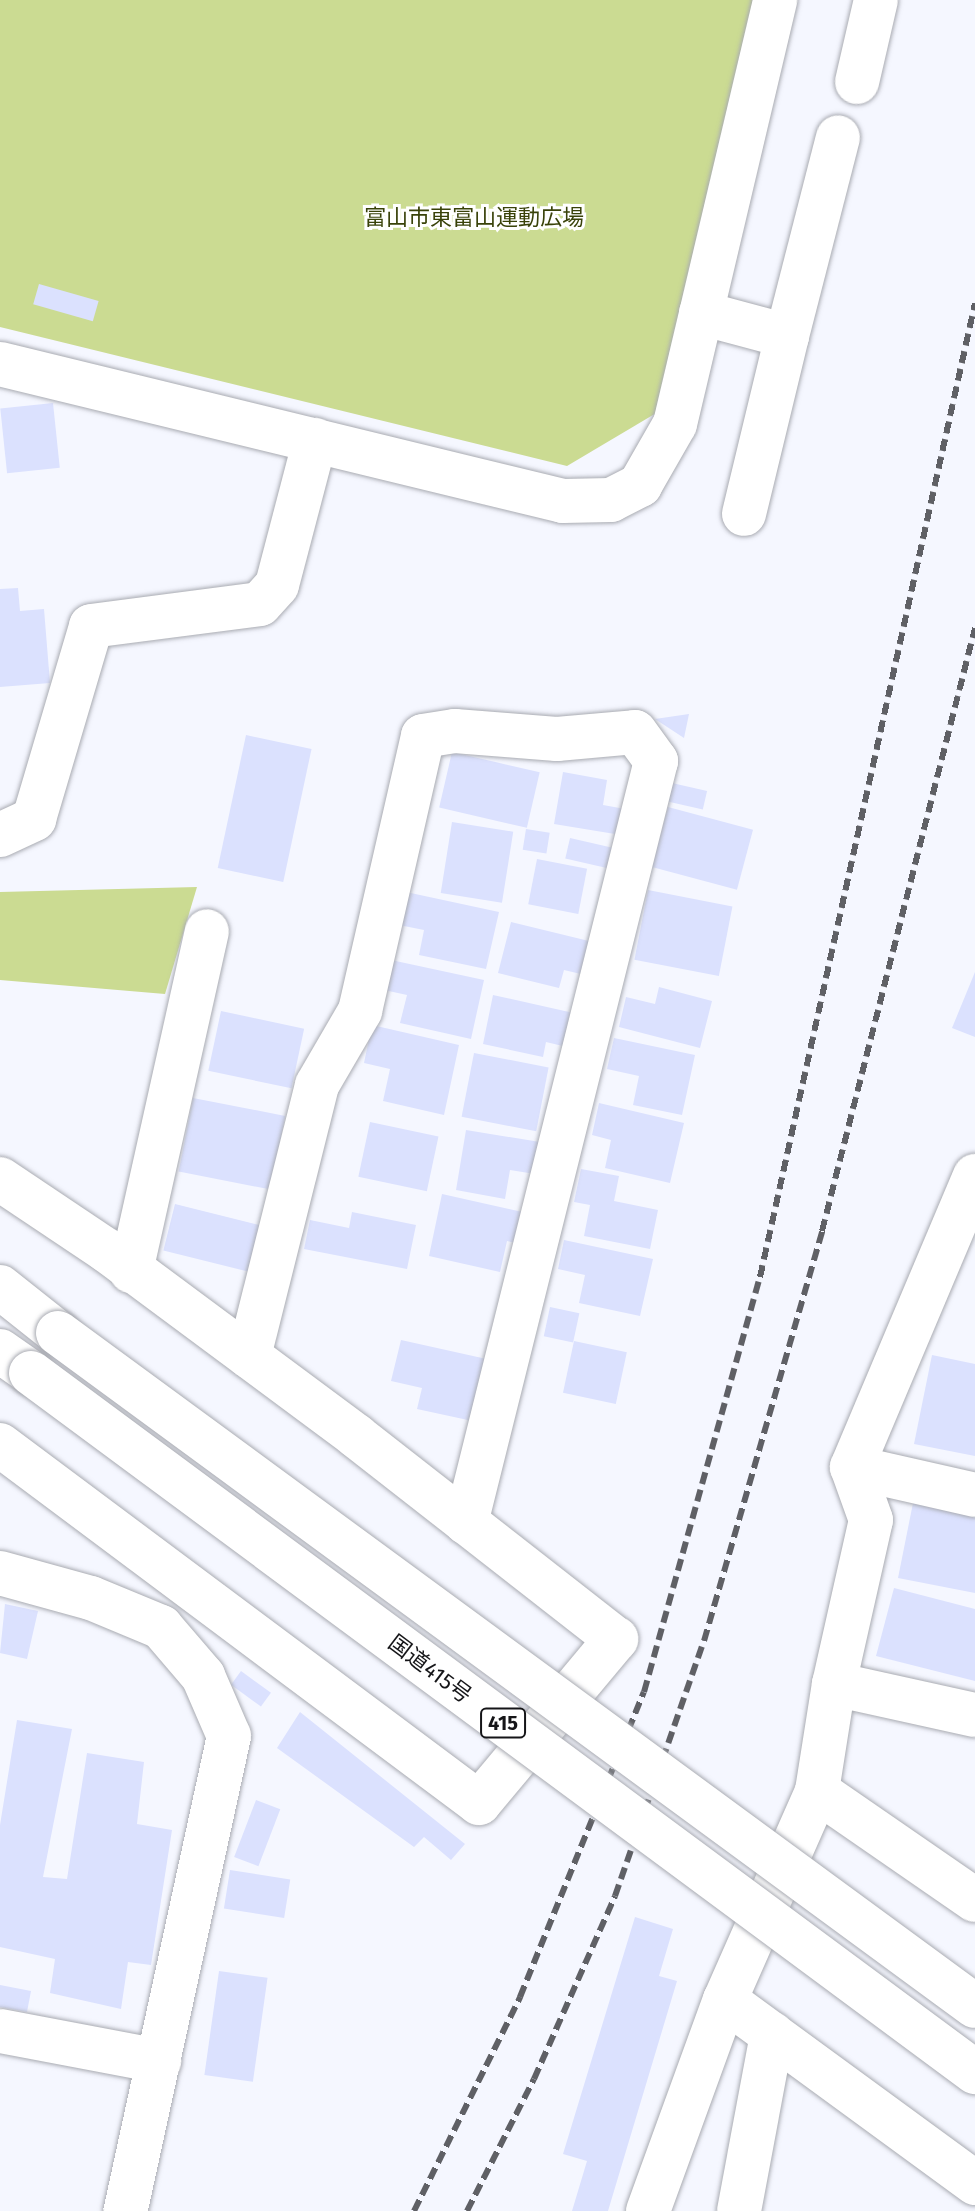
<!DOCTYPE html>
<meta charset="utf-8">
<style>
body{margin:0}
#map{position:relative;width:975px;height:2211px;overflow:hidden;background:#f5f7ff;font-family:"Fira Sans","Noto Sans JP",sans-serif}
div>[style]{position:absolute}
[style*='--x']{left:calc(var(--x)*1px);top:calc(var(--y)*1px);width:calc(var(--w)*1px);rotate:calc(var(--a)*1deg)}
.green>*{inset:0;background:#cbdb92}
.building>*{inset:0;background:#dbe1fe;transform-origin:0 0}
.roads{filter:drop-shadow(0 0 2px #a9abb2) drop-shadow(0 0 2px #a9abb2)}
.minor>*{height:44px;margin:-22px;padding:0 22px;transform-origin:22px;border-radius:22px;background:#fff}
.highway>*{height:44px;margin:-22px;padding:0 22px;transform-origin:22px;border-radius:22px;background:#fff}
.rail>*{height:6px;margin-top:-3px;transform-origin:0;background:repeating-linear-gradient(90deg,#5f6065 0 12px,transparent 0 18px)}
.bridges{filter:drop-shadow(0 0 2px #a9abb2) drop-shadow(0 0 2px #a9abb2)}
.highway-bridge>*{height:44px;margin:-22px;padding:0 22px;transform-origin:22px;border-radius:22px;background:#fff}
span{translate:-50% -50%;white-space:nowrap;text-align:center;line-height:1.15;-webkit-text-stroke:6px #fff;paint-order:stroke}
.shield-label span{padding:2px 6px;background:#fff;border:2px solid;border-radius:6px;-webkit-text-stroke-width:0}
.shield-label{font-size:20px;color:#151518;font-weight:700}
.park-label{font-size:22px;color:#394209}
.street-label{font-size:22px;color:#151518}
</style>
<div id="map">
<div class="green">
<i style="clip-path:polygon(0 0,754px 0,658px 412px,567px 466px,0 327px)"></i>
<i style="clip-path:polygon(197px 887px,165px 994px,0 980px,0 892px)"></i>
</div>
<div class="building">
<i style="left:39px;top:284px;width:62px;height:21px;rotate:16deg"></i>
<i style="left:53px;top:403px;width:65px;height:53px;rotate:84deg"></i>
<i style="clip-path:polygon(18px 588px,20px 611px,44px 609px,50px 683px,0 687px,0 589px)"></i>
<i style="clip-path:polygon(689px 714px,684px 738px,655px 719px)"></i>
<i style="left:246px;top:735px;width:67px;height:136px;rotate:12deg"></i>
<i style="left:452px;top:752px;width:90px;height:57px;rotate:13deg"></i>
<i style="clip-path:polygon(563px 772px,607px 780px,603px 805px,625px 809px,621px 835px,554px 824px)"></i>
<i style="left:672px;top:783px;width:36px;height:19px;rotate:13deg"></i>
<i style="left:668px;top:807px;width:88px;height:62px;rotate:15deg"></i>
<i style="left:452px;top:822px;width:62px;height:72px;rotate:9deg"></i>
<i style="left:526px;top:829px;width:24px;height:21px;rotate:9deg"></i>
<i style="left:570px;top:838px;width:47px;height:21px;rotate:13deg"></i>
<i style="left:537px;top:859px;width:51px;height:46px;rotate:11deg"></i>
<i style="left:648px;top:890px;width:86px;height:71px;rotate:11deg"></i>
<i style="clip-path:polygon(406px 892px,499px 912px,486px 969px,419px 955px,424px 930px,399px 925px)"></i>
<i style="clip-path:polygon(511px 922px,593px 942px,585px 975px,564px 970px,559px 988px,498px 973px)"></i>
<i style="clip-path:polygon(391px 960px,484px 980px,471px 1039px,400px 1023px,407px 995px,384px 990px)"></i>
<i style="clip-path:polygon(975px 972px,975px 1037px,952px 1028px)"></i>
<i style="clip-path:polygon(659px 987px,712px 1001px,700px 1048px,619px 1027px,626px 997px,655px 1004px)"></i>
<i style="clip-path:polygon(493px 995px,578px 1014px,571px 1048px,546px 1042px,543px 1057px,483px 1044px)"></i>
<i style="left:221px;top:1011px;width:85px;height:61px;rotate:12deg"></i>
<i style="clip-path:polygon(372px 1025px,459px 1045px,444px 1115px,383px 1101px,390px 1069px,364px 1063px)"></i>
<i style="clip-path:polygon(614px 1038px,695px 1055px,682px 1115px,633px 1105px,639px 1076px,607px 1069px)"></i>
<i style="left:474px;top:1053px;width:76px;height:65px;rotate:11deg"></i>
<i style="left:193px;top:1098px;width:94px;height:75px;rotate:11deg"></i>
<i style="clip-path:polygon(599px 1103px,684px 1123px,670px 1183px,605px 1168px,611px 1140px,592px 1135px)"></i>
<i style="left:370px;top:1122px;width:70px;height:56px;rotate:12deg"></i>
<i style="clip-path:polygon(466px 1130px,546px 1143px,541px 1175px,510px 1170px,505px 1199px,456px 1190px)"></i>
<i style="clip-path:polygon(581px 1169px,619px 1176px,614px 1201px,658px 1210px,650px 1249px,584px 1236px,590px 1205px,574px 1202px)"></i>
<i style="clip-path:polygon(442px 1194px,531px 1214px,524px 1245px,507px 1241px,500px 1272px,429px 1256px)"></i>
<i style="left:175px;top:1204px;width:87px;height:48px;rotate:14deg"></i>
<i style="clip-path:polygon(352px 1212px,416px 1225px,407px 1269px,304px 1249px,310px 1220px,349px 1228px)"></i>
<i style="clip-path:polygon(564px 1240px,653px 1259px,640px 1316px,579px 1303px,585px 1275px,558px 1269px)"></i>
<i style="left:550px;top:1307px;width:30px;height:30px;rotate:12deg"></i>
<i style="clip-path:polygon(401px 1340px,491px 1360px,477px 1422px,417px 1409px,422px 1388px,391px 1381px)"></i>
<i style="left:574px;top:1341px;width:54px;height:53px;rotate:12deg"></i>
<i style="clip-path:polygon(932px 1355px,975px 1364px,975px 1456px,914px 1444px)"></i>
<i style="clip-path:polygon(913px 1503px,975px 1516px,975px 1593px,898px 1578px)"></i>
<i style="clip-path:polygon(894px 1588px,975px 1609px,975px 1681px,876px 1656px)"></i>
<i style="clip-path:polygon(5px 1604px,38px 1611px,27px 1659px,0 1653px)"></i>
<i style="left:241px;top:1671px;width:37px;height:17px;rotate:36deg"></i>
<i style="clip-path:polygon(300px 1712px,465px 1844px,451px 1860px,424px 1837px,414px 1847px,277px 1748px)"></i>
<i style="clip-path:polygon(17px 1720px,72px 1729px,43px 1877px,67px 1879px,87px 1753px,144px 1762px,137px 1824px,172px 1830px,151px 1965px,128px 1962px,121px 2009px,50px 1993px,55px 1959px,0 1947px,0 1825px)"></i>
<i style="left:256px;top:1800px;width:26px;height:61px;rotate:21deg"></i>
<i style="left:230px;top:1870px;width:61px;height:39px;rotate:9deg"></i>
<i style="clip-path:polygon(635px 1917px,673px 1929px,659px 1976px,677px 1981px,608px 2211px,572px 2211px,587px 2161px,563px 2154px)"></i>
<i style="left:219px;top:1971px;width:49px;height:105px;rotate:8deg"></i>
<i style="clip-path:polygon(0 1985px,31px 1991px,27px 2012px,0 2007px)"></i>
</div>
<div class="roads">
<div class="minor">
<i style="--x:857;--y:82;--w:84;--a:-77"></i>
<i style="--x:701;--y:313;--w:89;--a:15"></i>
<i style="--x:787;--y:336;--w:183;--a:103.6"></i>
<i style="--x:787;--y:336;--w:205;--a:-75.6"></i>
<i style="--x:0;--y:364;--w:579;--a:13.68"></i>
<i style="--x:563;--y:501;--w:48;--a:-1.2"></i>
<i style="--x:611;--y:500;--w:33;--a:-27"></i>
<i style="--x:640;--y:485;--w:70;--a:-60.2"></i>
<i style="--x:675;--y:424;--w:436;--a:-76.7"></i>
<i style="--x:0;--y:835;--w:38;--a:-25"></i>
<i style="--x:34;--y:819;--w:201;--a:-73.5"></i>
<i style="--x:91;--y:626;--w:170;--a:-7.4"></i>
<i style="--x:260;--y:604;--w:25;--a:-48"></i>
<i style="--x:277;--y:585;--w:150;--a:-75.3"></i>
<i style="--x:131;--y:1271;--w:348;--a:-77.4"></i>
<i style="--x:249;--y:1356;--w:279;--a:-75.9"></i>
<i style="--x:317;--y:1085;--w:86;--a:-59.8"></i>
<i style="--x:360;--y:1011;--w:282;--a:-77.1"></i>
<i style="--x:423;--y:736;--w:32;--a:-9"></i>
<i style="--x:455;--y:731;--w:102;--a:4.5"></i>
<i style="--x:557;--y:739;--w:78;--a:-5.1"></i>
<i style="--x:635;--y:732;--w:36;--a:54"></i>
<i style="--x:656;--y:761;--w:785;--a:104"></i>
<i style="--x:0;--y:1445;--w:598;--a:36.77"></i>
<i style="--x:479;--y:1803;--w:214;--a:-50.1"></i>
<i style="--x:852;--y:1467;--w:126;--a:12.8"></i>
<i style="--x:0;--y:1573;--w:94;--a:15.4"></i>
<i style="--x:91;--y:1598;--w:76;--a:22.5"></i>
<i style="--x:161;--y:1627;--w:65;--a:49.4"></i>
<i style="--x:203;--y:1676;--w:65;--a:66.6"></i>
<i style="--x:229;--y:1736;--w:486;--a:102.3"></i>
<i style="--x:834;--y:1684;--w:144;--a:12.4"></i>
<i style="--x:725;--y:2000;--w:310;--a:36.2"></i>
<i style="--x:0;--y:2031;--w:162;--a:10.7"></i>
<i style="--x:648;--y:2211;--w:225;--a:-70"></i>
<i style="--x:725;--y:2000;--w:228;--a:-66.2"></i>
<i style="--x:817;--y:1791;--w:108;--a:-81"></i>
<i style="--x:834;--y:1684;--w:168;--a:-77.3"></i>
<i style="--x:871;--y:1520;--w:56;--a:-109.7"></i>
<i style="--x:852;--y:1467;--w:316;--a:-67.1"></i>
<i style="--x:739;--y:2211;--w:180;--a:-79.4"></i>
</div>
<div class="highway">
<i style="--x:0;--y:1179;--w:128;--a:33.8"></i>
<i style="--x:106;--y:1250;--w:312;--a:36.6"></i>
<i style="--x:356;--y:1436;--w:330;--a:38"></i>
<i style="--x:0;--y:1287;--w:74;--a:38.4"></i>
<i style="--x:0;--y:1351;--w:38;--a:35"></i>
<i style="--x:817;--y:1791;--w:192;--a:34.6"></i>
</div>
</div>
<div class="rail">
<i style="--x:414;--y:2211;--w:239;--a:-63.6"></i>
<i style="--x:520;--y:1997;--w:329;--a:-67.9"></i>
<i style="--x:644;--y:1692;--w:431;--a:-74.4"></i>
<i style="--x:760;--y:1277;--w:997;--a:-77.55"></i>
<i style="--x:467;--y:2211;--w:148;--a:-63.1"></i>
<i style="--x:534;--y:2079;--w:200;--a:-66.1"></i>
<i style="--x:615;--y:1896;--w:270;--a:-70.8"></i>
<i style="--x:704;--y:1641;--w:427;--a:-73.9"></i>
<i style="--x:822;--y:1231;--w:622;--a:-75.76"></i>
</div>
<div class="bridges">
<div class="highway-bridge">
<i style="--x:58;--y:1333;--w:1137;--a:36.28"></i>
<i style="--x:31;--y:1373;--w:1175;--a:36.52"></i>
</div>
</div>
<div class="shield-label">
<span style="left:503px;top:1723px">415</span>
</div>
<div class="park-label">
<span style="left:474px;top:218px">富山市東富山運動広場</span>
</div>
<div class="street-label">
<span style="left:430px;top:1669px;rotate:37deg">国道415号</span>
</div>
</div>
